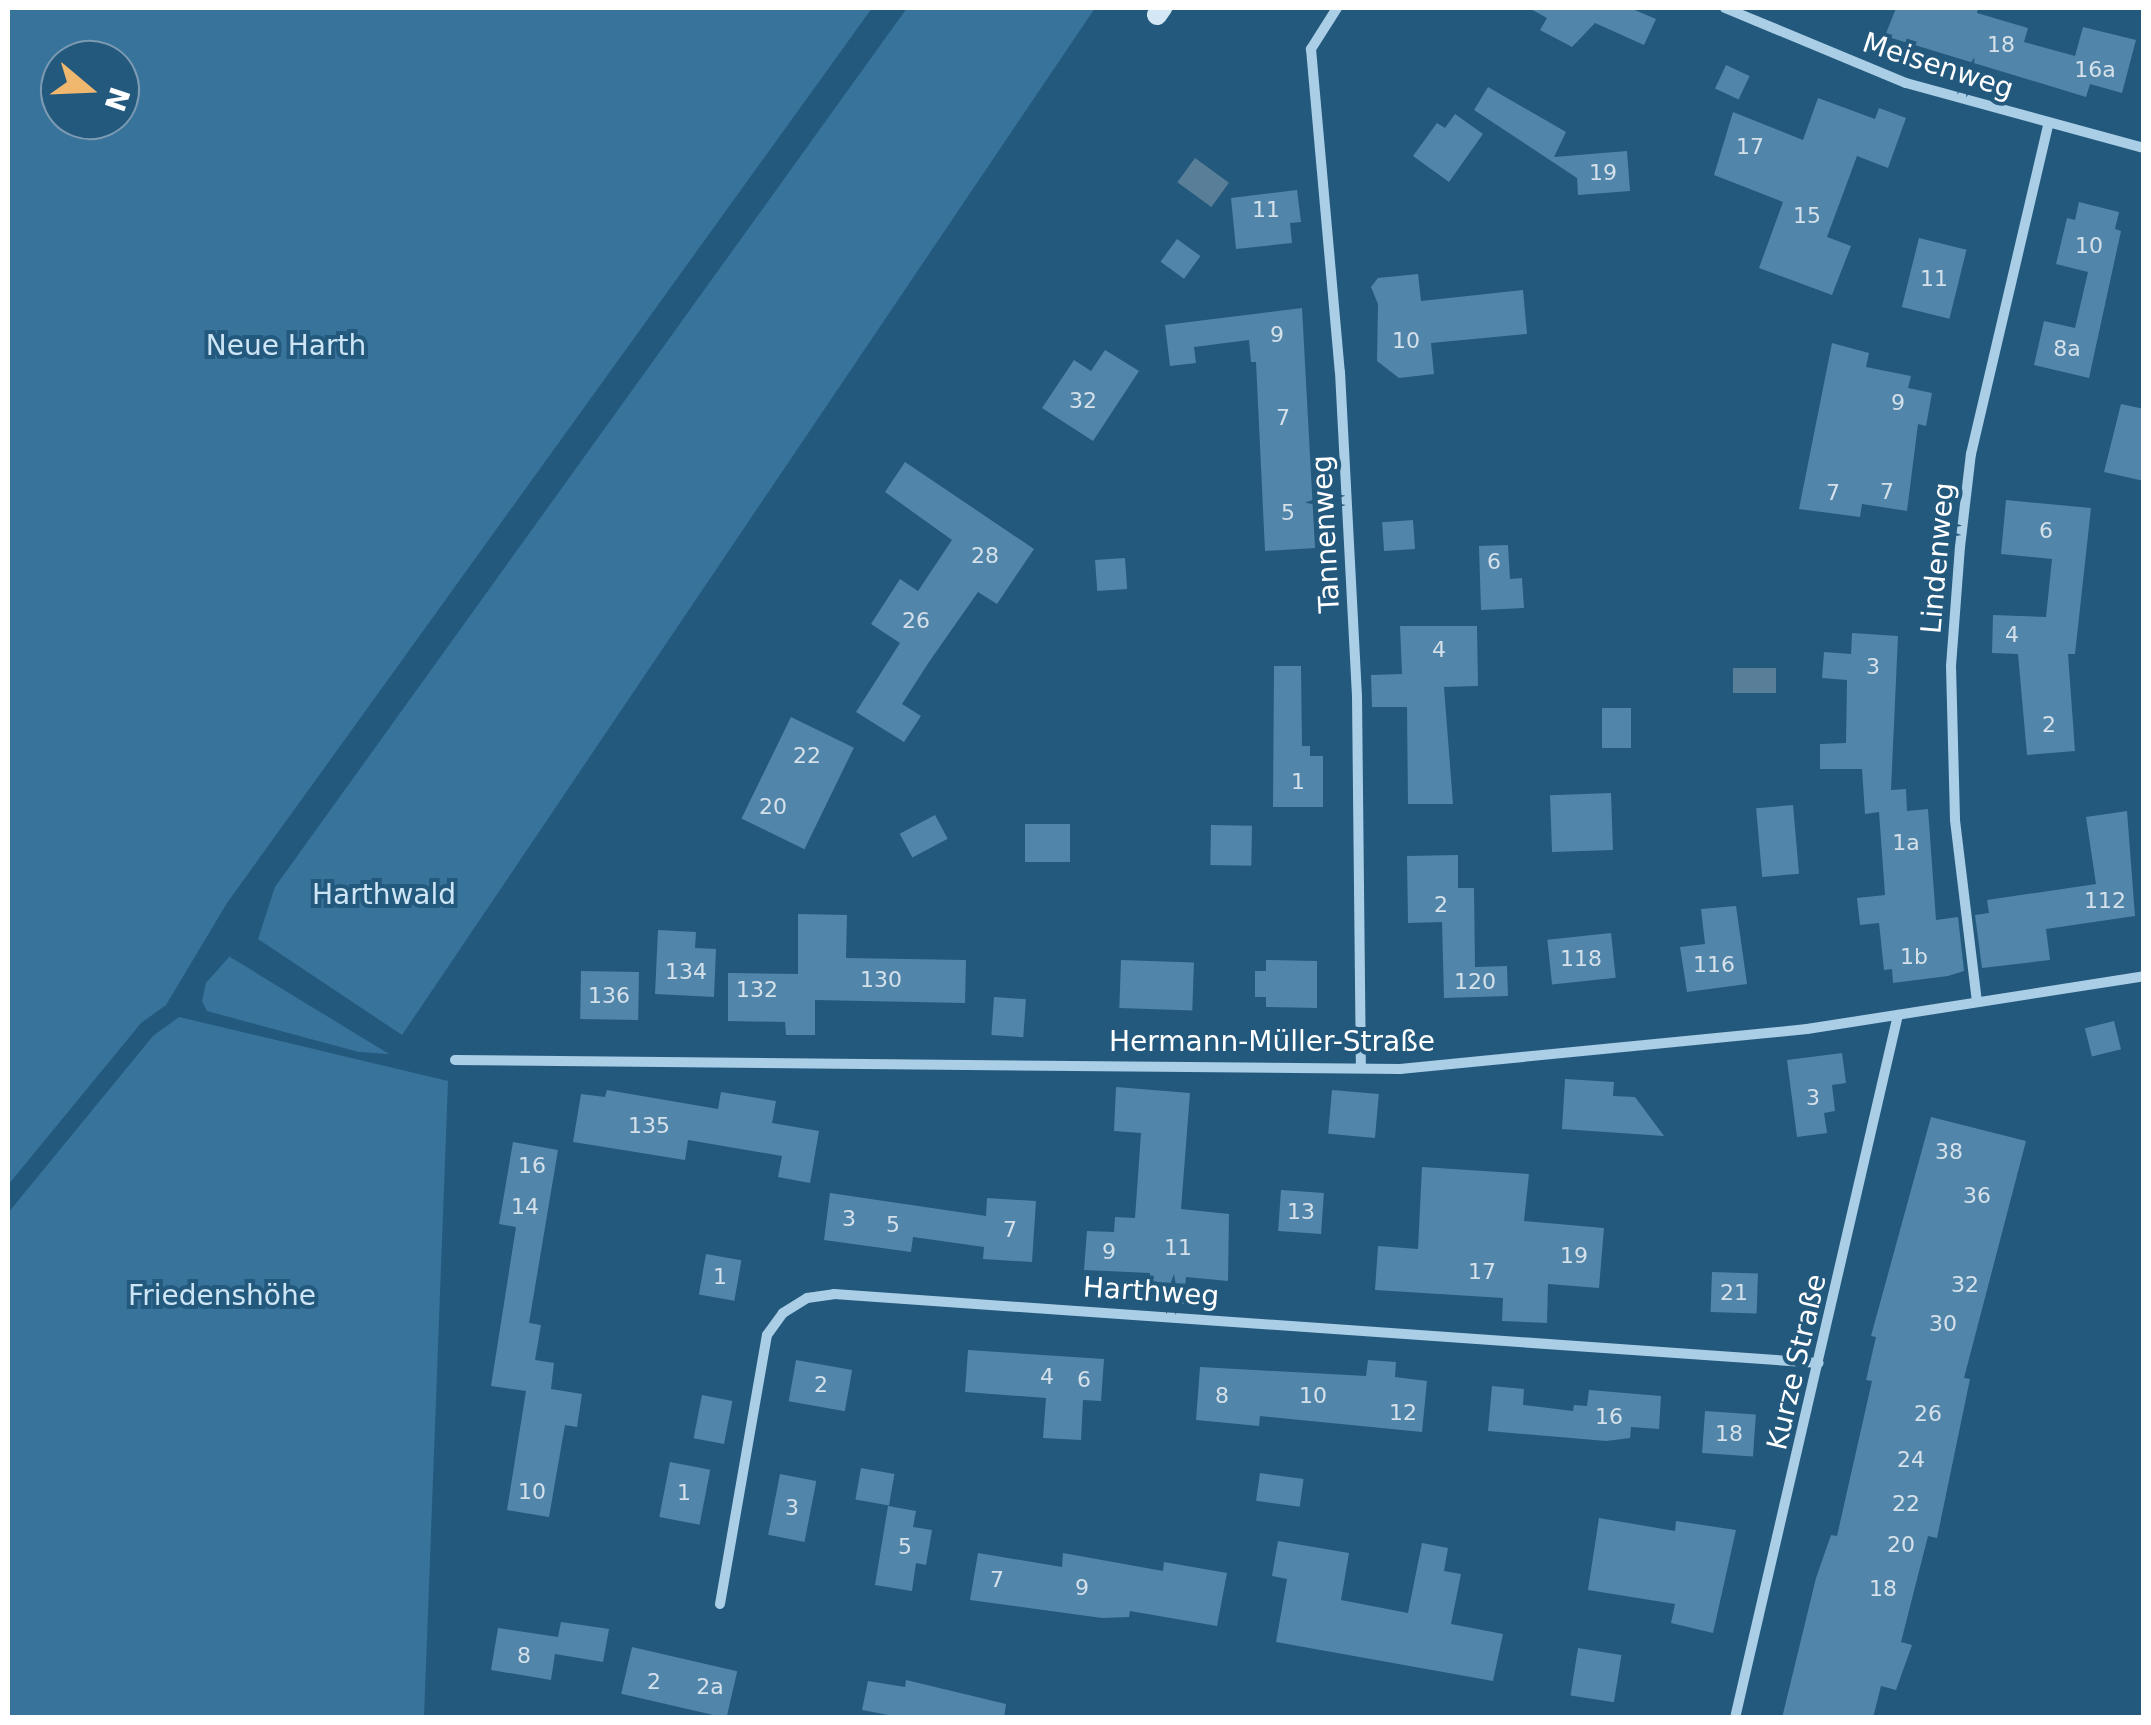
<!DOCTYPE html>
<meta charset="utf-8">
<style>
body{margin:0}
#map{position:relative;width:2151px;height:1725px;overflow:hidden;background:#24597e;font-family:"DejaVu Sans",sans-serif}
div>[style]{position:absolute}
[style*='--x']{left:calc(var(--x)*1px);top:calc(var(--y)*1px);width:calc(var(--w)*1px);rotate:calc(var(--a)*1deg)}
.green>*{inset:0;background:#38739c}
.water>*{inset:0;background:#597f98;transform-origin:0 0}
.building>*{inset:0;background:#5185a9;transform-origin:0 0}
.minor>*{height:10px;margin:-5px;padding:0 5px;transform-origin:5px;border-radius:5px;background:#aacee6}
.secondary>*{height:20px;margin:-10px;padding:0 10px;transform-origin:10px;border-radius:10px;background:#d3e7f5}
span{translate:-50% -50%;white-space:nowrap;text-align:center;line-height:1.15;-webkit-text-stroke:8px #24597e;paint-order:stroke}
.number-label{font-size:22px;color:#d4e0ea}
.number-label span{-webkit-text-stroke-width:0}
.street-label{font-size:28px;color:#fff}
.park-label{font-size:28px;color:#cde5f5}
.frame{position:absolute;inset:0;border:10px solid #fff;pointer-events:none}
.north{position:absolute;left:40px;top:40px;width:100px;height:100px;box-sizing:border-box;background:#24597e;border:2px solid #7c9bb2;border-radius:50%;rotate:109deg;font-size:28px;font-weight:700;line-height:40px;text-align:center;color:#fff}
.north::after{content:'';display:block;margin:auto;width:35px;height:45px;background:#f0b76e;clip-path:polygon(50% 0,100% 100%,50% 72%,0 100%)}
</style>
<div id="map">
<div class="green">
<i style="clip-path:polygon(evenodd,8px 8px,872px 8px,227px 903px,166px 1005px,141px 1023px,8px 1185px,8px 8px,60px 60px,120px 60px,120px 120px,60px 120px,60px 60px)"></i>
<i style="clip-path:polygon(907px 8px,1095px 8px,402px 1035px,258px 939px,275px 887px)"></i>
<i style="clip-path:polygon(230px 956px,230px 957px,389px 1054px,359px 1052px,207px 1011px,202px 1001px,206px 983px)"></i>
<i style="clip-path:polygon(179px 1017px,448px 1081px,424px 1717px,8px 1717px,8px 1213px,153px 1036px)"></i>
</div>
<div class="water">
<i style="left:1195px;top:158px;width:42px;height:30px;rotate:36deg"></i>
<i style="left:1733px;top:668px;width:43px;height:25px"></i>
</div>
<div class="building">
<i style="clip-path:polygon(1529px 8px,1630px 8px,1656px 19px,1644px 45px,1595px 23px,1572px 47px,1540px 30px,1547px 18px)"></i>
<i style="clip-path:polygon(1896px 8px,1978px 8px,1977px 13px,2028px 28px,2024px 42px,2075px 56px,2083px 27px,2136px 40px,2122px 93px,2090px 84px,2086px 97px,1885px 36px)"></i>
<i style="left:1726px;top:65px;width:26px;height:26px;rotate:25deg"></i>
<i style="clip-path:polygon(1488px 87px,1566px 132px,1554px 157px,1627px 151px,1630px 191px,1578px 195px,1577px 178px,1474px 110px)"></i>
<i style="clip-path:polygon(1818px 98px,1875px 119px,1879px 108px,1906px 118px,1888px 168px,1857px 156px,1827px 237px,1851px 246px,1832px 295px,1759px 268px,1783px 202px,1714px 175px,1733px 112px,1803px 140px)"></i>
<i style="clip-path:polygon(1455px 114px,1483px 134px,1449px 182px,1413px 156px,1437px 123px,1445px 128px)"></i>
<i style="clip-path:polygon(1297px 190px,1301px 222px,1290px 223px,1292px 243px,1236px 249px,1231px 198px)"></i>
<i style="clip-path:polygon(2079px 202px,2119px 212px,2115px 229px,2121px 231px,2089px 378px,2034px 365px,2044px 321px,2075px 328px,2088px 272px,2056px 264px,2067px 218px,2075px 220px)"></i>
<i style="left:1919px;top:238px;width:49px;height:71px;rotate:14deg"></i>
<i style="left:1177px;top:239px;width:29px;height:28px;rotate:36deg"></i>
<i style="clip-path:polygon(1418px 274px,1421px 301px,1523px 290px,1527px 334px,1431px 343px,1434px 374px,1399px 378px,1377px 361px,1378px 304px,1371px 287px,1378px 278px)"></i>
<i style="clip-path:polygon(1302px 308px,1315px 548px,1265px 551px,1256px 362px,1251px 362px,1249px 340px,1194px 347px,1196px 363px,1170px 366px,1165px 325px)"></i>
<i style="clip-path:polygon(1832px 343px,1869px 353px,1866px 367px,1911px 376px,1908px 388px,1932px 393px,1926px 426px,1918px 424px,1907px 511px,1862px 504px,1860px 517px,1799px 509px)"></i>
<i style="clip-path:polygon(1105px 350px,1139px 371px,1093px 441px,1042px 408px,1074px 360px,1091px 371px)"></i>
<i style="clip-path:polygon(2121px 404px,2144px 409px,2144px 481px,2104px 472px)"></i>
<i style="clip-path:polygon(905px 462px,1034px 549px,997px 604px,978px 592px,929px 662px,902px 704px,921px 716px,904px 742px,856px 712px,900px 643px,871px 624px,900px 579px,918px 591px,952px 540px,885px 492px)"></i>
<i style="clip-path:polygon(2006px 500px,2091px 508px,2075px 654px,2068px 654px,2075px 751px,2027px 755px,2018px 654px,1992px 653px,1993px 615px,2046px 617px,2052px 559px,2001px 554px)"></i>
<i style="left:1413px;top:520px;width:29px;height:31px;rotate:86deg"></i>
<i style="clip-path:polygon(1508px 545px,1510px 579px,1522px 578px,1524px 608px,1481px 610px,1479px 546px)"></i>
<i style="left:1125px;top:558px;width:31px;height:30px;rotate:86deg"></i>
<i style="clip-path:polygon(1400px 626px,1477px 626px,1478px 686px,1444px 687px,1453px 804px,1408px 804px,1407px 707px,1372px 707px,1371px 675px,1402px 674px)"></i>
<i style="clip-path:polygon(1852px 633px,1898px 636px,1891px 790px,1906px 789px,1907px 811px,1928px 809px,1936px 920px,1958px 917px,1964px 971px,1948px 976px,1893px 983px,1892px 969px,1884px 970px,1879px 923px,1860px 925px,1857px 898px,1885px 895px,1879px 812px,1865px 814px,1862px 769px,1820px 769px,1820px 744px,1846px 743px,1847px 680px,1822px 678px,1824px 652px,1851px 654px)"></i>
<i style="clip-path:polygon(1274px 666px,1301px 666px,1302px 746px,1310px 746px,1310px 756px,1323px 756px,1323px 807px,1273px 807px)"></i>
<i style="left:1602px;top:708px;width:29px;height:40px"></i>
<i style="left:791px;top:717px;width:70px;height:113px;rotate:26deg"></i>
<i style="left:1611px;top:793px;width:57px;height:61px;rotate:88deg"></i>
<i style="left:1793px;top:805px;width:69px;height:37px;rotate:85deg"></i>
<i style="clip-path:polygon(2127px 811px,2135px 916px,2046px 929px,2050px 960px,1982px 968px,1975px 915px,1989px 913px,1987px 900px,2096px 884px,2086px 817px)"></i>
<i style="left:935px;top:815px;width:27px;height:40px;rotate:62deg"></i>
<i style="left:1070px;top:824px;width:38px;height:45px;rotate:90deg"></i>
<i style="left:1211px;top:825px;width:41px;height:40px;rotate:1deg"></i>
<i style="clip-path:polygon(1458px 855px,1458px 888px,1474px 888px,1475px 967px,1507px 966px,1508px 996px,1444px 998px,1442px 922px,1408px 923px,1407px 856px)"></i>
<i style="clip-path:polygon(1736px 906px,1747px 984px,1687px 992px,1680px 947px,1705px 944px,1701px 909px)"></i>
<i style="clip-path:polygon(798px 914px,847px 915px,846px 958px,966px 960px,965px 1003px,815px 1000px,815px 1035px,786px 1035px,785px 1022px,728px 1021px,728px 973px,798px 974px)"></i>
<i style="clip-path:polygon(658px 930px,696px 932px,695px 948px,716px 949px,714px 997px,655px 994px)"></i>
<i style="left:1611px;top:933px;width:45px;height:64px;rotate:84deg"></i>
<i style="left:1121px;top:960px;width:73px;height:48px;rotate:2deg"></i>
<i style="clip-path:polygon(1266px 960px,1317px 961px,1317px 1008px,1266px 1007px,1266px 997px,1255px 997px,1255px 971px,1266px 971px)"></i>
<i style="left:581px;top:971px;width:58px;height:48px;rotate:1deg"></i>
<i style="left:994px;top:997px;width:32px;height:38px;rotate:4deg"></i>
<i style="left:2114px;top:1021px;width:29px;height:30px;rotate:76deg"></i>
<i style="clip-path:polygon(1842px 1053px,1846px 1083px,1832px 1085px,1835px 1111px,1824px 1113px,1827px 1133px,1797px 1137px,1787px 1060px)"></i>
<i style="clip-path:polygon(1565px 1079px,1614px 1082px,1613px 1096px,1635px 1097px,1664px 1136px,1562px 1129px)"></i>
<i style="clip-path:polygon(1116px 1087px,1190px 1093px,1181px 1209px,1229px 1214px,1228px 1281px,1186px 1277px,1184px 1304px,1147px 1301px,1150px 1273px,1084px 1270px,1087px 1231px,1114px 1232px,1115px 1217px,1135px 1218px,1141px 1133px,1114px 1131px)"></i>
<i style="clip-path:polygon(607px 1090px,718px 1109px,721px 1092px,776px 1101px,772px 1123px,819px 1131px,810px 1183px,778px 1177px,782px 1156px,688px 1140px,685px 1160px,573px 1142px,581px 1094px,605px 1097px)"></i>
<i style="left:1332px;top:1090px;width:47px;height:44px;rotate:5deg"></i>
<i style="clip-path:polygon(1931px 1117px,2026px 1141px,1964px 1378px,1970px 1379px,1937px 1538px,1928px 1536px,1901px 1642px,1912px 1645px,1896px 1690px,1881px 1686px,1873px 1718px,1782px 1718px,1816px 1578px,1831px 1535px,1837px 1536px,1872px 1381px,1866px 1380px,1876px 1337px,1871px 1336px)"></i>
<i style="clip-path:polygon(513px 1142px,558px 1150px,529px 1323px,541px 1325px,535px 1360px,554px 1363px,551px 1389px,582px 1394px,577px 1427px,565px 1425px,549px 1517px,507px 1510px,526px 1391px,491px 1386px,516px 1227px,499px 1224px)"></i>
<i style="clip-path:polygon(1422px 1167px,1529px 1174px,1524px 1221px,1604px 1228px,1599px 1288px,1548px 1284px,1547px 1323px,1502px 1321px,1503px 1298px,1375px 1290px,1378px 1246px,1418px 1249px)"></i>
<i style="left:1281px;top:1190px;width:43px;height:41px;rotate:4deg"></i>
<i style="clip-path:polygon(830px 1193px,986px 1216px,987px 1198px,1036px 1201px,1032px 1262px,983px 1259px,984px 1247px,913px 1237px,911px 1252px,824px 1240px)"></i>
<i style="left:706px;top:1254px;width:36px;height:41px;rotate:10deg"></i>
<i style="left:1712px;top:1272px;width:46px;height:40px;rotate:2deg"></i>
<i style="clip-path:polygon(968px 1350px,1104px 1359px,1101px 1401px,1083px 1400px,1081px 1440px,1043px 1438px,1046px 1398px,965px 1392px)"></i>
<i style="left:796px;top:1360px;width:57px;height:42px;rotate:10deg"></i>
<i style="clip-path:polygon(1368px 1360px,1396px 1362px,1395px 1377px,1427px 1381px,1422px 1432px,1260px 1416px,1259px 1426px,1196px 1420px,1200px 1367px,1366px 1376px)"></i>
<i style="clip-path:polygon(1492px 1386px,1524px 1389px,1523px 1405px,1573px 1411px,1574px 1405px,1587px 1406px,1589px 1390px,1661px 1396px,1659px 1429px,1631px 1427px,1630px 1438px,1606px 1441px,1488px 1431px)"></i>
<i style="left:702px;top:1395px;width:31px;height:44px;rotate:11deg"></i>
<i style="left:1705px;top:1411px;width:51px;height:42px;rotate:4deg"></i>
<i style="left:670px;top:1462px;width:41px;height:56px;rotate:11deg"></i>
<i style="left:861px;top:1468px;width:34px;height:32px;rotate:10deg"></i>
<i style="left:1260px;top:1473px;width:44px;height:28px;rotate:8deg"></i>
<i style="left:780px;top:1474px;width:37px;height:62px;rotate:11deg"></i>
<i style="clip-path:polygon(888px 1506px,916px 1511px,913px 1527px,932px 1530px,926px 1565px,916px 1563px,912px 1591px,875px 1585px)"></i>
<i style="clip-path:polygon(1599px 1518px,1675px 1531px,1676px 1521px,1736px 1530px,1713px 1633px,1671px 1623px,1675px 1604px,1588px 1590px)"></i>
<i style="clip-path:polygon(1278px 1541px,1349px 1553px,1341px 1600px,1408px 1613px,1422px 1543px,1448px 1548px,1444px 1571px,1461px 1574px,1451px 1624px,1503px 1634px,1493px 1681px,1276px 1642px,1287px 1579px,1272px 1576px)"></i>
<i style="clip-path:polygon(978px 1553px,1062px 1567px,1063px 1553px,1163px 1571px,1164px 1562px,1227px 1573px,1217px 1626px,1130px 1611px,1129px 1617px,1102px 1618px,970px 1600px)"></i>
<i style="clip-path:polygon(561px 1622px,609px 1629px,603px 1662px,555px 1654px,551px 1680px,491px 1670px,498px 1628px,558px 1637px)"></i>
<i style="left:632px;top:1647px;width:108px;height:48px;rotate:13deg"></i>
<i style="left:1578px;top:1648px;width:44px;height:48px;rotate:9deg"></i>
<i style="clip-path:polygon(906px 1680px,1006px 1704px,1004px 1718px,904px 1718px,862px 1710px,868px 1681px,905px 1687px)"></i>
</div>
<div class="minor">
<i style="--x:1337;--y:8;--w:49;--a:122.4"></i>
<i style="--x:1311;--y:49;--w:324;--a:84.9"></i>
<i style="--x:1340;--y:372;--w:324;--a:87"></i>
<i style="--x:1357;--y:696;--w:371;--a:89.4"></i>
<i style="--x:1725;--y:8;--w:196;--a:22.5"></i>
<i style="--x:1906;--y:83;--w:247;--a:15.3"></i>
<i style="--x:1977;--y:1002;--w:184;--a:-96.9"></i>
<i style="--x:1955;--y:819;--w:153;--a:-91.5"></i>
<i style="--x:1951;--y:666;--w:119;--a:-85.7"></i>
<i style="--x:1960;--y:547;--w:94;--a:-83.3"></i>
<i style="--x:1971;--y:454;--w:338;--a:-76.8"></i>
<i style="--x:455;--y:1060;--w:945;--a:0.55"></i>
<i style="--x:1400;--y:1069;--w:409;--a:-5.6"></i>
<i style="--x:1807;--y:1029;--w:341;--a:-8.9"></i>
<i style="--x:720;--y:1604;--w:273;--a:-80.1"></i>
<i style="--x:767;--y:1335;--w:27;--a:-54"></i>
<i style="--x:783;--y:1313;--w:28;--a:-32"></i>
<i style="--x:807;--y:1298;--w:27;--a:-8"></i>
<i style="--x:834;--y:1294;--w:987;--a:4.01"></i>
<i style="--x:1735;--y:1718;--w:722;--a:-76.95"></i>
</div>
<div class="secondary">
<i style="--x:1157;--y:15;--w:9;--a:-54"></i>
</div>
<div class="number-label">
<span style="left:2001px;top:45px">18</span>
<span style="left:2095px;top:70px">16a</span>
<span style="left:1750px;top:147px">17</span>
<span style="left:1603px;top:173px">19</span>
<span style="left:1266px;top:210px">11</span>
<span style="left:1807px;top:216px">15</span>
<span style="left:2089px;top:246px">10</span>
<span style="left:1934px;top:279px">11</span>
<span style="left:1277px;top:335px">9</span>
<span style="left:1406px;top:341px">10</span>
<span style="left:2067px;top:349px">8a</span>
<span style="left:1083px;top:401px">32</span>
<span style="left:1898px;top:403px">9</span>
<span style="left:1283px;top:418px">7</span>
<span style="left:1887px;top:492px">7</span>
<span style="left:1833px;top:493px">7</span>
<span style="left:1288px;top:513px">5</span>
<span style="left:2046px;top:531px">6</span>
<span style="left:985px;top:556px">28</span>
<span style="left:1494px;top:562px">6</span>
<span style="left:916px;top:621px">26</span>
<span style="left:2012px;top:635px">4</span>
<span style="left:1439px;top:650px">4</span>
<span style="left:1873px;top:667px">3</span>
<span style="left:2049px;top:725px">2</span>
<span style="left:807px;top:756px">22</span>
<span style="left:1298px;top:782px">1</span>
<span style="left:773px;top:807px">20</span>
<span style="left:1906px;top:843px">1a</span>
<span style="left:2105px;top:901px">112</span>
<span style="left:1441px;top:905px">2</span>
<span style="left:1914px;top:957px">1b</span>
<span style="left:1581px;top:959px">118</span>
<span style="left:1714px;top:965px">116</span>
<span style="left:686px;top:972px">134</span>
<span style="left:881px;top:980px">130</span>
<span style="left:1475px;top:982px">120</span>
<span style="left:757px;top:990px">132</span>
<span style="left:609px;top:996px">136</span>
<span style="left:1813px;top:1098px">3</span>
<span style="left:649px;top:1126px">135</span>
<span style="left:1949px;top:1152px">38</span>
<span style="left:532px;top:1166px">16</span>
<span style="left:1977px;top:1196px">36</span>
<span style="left:525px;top:1207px">14</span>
<span style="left:1301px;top:1212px">13</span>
<span style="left:849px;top:1219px">3</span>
<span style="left:893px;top:1225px">5</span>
<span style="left:1010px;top:1230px">7</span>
<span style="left:1178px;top:1248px">11</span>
<span style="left:1109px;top:1252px">9</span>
<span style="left:1574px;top:1256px">19</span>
<span style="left:1482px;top:1272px">17</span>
<span style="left:720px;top:1277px">1</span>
<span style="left:1965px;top:1285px">32</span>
<span style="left:1734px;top:1293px">21</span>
<span style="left:1943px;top:1324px">30</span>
<span style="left:1047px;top:1377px">4</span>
<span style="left:1084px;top:1380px">6</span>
<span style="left:821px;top:1385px">2</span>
<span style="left:1222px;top:1396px">8</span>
<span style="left:1313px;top:1396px">10</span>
<span style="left:1403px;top:1413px">12</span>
<span style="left:1928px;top:1414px">26</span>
<span style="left:1609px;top:1417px">16</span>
<span style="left:1729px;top:1434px">18</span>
<span style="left:1911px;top:1460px">24</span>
<span style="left:532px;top:1492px">10</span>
<span style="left:684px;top:1493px">1</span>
<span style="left:1906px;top:1504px">22</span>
<span style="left:792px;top:1508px">3</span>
<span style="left:1901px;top:1545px">20</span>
<span style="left:905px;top:1547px">5</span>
<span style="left:997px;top:1580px">7</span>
<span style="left:1082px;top:1588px">9</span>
<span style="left:1883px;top:1589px">18</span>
<span style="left:524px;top:1656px">8</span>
<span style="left:654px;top:1682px">2</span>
<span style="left:710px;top:1687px">2a</span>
</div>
<div class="street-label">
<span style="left:1938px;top:66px;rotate:18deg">Meisenweg</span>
<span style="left:1326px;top:534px;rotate:-93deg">Tannenweg</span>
<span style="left:1938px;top:558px;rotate:-85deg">Lindenweg</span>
<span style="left:1272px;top:1042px">Hermann-Müller-Straße</span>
<span style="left:1151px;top:1292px;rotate:4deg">Harthweg</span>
<span style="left:1797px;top:1362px;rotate:-77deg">Kurze Straße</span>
</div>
<div class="park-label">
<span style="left:286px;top:346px">Neue Harth</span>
<span style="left:384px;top:895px">Harthwald</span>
<span style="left:222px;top:1296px">Friedenshöhe</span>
</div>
<div class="frame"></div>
<div class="north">N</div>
</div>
